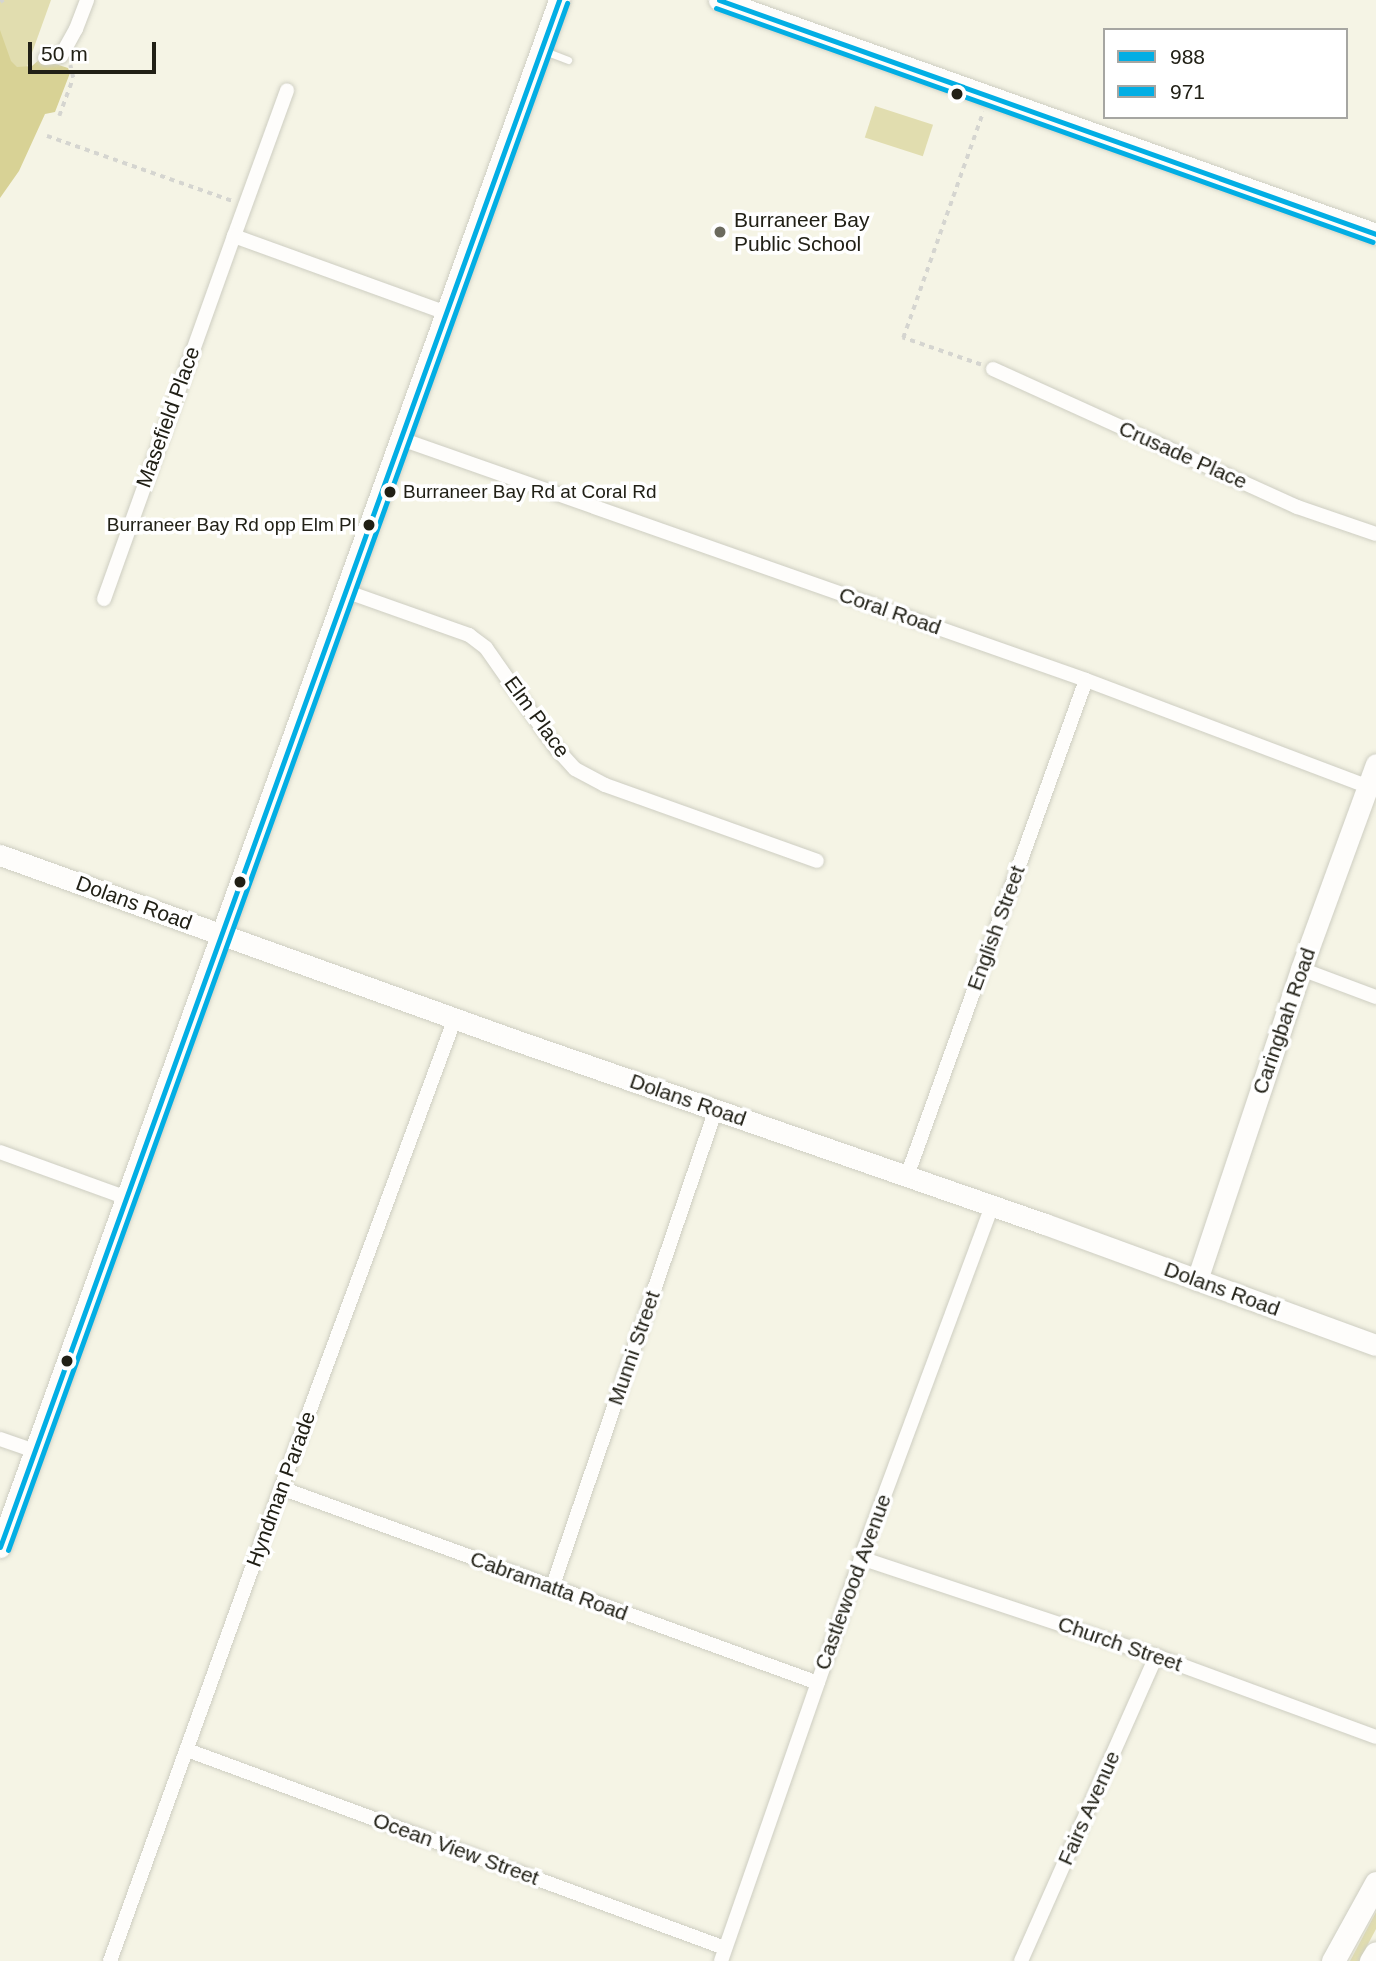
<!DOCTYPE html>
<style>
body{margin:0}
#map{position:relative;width:1376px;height:1961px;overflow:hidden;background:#f5f4e5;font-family:Helvetica,sans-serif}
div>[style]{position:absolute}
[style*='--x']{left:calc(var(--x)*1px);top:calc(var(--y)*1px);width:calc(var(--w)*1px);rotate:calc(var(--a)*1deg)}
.green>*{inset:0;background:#e1ddaf;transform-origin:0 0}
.forest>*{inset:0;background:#d8d295}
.path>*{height:3.5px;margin-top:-1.75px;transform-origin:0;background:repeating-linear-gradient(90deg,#d5d5d0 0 5px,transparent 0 10px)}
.roads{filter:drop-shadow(0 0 2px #cecec2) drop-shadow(0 0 2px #cecec2)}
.lane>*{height:7px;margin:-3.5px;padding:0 3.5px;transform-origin:3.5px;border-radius:3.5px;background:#fefdfb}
.street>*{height:14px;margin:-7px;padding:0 7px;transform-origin:7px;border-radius:7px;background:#fefdfb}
.secondary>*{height:21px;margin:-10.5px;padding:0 10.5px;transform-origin:10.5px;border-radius:10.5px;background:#fefdfb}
.primary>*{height:23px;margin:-11.5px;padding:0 11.5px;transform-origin:11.5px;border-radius:11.5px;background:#fefdfb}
.bus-1>*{height:5px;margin:-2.5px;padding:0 2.5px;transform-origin:2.5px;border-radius:2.5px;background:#02aee4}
.bus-2>*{height:5px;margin:-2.5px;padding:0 2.5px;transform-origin:2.5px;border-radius:2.5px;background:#02aee4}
.dots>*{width:19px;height:19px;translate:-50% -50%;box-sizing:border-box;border:4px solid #fff;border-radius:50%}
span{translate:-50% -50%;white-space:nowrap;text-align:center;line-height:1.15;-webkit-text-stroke:7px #fff;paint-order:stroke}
.bus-label{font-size:19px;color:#212016}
.left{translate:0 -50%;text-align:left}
.right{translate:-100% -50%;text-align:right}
.poi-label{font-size:21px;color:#212016}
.street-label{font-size:21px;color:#212016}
.legend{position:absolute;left:1103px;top:28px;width:245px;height:91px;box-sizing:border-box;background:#fff;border:2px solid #a6a6a2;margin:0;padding:9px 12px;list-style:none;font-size:21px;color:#212016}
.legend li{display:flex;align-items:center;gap:14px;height:35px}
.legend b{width:35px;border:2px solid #a6a6a2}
.scale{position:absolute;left:28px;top:42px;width:128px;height:32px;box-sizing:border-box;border:4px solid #212016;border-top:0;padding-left:9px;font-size:21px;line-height:24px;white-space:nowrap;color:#212016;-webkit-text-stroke:5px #fff;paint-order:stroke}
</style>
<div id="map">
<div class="green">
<i style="clip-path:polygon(0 0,51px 0,0 142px)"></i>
<i style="left:875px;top:106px;width:61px;height:33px;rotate:18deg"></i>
<i style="clip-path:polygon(1376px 1912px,1376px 1929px,1359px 1961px,1350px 1961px)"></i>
</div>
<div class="forest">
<i style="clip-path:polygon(0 30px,11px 61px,17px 67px,32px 66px,40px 59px,68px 68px,70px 73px,55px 112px,45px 114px,19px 171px,0 198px)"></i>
</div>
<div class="path">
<i style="--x:0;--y:2;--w:4;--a:-34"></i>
<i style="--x:59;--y:116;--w:40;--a:-69.8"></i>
<i style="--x:73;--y:78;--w:13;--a:-103"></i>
<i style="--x:47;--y:136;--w:197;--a:19.3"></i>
<i style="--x:981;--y:365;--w:83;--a:-160.9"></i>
<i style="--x:903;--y:338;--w:240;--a:-70.5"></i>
</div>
<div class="roads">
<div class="lane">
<i style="--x:542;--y:50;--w:28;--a:21"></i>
</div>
<div class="street">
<i style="--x:45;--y:58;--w:16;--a:-7"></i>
<i style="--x:61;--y:56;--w:31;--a:-61"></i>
<i style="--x:76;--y:29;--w:31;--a:-69"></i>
<i style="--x:234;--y:236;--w:155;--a:-70"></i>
<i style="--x:993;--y:369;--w:334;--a:24.4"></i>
<i style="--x:1297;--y:507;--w:83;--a:18.9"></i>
<i style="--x:401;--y:439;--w:726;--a:19.38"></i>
<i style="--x:1086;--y:680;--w:309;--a:20.7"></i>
<i style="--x:345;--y:591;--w:132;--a:19.5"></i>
<i style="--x:469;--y:635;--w:21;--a:37"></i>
<i style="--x:486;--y:648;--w:122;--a:55"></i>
<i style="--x:556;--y:748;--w:28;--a:48"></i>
<i style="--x:575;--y:769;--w:34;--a:28"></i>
<i style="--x:605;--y:785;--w:225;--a:19.7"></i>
<i style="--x:104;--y:599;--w:386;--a:-70.3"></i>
<i style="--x:234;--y:236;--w:226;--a:19.9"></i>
<i style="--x:1301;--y:969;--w:80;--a:20.5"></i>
<i style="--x:0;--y:1152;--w:135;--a:19.9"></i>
<i style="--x:907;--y:1176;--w:527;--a:-70.16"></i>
<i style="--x:0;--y:1439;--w:37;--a:19"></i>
<i style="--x:281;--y:1488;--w:571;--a:19.96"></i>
<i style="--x:861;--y:1558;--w:311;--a:18.4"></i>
<i style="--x:1156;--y:1656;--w:234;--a:20.2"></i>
<i style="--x:552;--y:1588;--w:506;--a:-71.1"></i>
<i style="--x:187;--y:1750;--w:573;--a:20.21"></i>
<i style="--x:110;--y:1961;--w:503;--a:-70.12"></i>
<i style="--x:281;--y:1488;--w:501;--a:-69.68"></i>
<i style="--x:721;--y:1961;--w:427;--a:-70.8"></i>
<i style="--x:861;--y:1558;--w:377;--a:-69.6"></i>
<i style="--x:1021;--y:1961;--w:334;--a:-66.1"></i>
</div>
<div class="secondary">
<i style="--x:719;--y:0;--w:697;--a:19.6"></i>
<i style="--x:0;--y:855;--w:541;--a:19.77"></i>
<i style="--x:509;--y:1038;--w:567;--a:19.14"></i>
<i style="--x:1045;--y:1224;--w:352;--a:20.1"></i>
<i style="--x:1197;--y:1280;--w:328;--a:-71.5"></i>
<i style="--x:1301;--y:969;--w:218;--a:-69.9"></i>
<i style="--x:0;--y:1547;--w:1645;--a:-70.13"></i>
</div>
<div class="primary">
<i style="--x:1333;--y:1961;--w:89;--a:-61.1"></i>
<i style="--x:1371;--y:1961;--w:9;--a:-58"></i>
</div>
</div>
<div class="bus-1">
<i style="--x:719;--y:0;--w:697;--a:19.6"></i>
<i style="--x:0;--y:1547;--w:1645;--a:-70.13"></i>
</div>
<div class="bus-2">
<i style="--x:716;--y:8;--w:697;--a:19.6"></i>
<i style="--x:8;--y:1550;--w:1645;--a:-70.13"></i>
</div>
<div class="dots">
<i style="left:957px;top:94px;background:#212016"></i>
<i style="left:720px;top:232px;background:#6b6a5e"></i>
<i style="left:390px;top:492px;background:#212016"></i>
<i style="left:369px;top:525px;background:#212016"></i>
<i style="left:240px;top:882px;background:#212016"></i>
<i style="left:67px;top:1361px;background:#212016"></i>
</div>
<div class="bus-label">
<span class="left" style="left:403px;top:492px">Burraneer Bay Rd at Coral Rd</span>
<span class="right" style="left:356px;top:525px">Burraneer Bay Rd opp Elm Pl</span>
</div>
<div class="poi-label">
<span class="left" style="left:734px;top:232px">Burraneer Bay<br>Public School</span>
</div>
<div class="street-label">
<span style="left:168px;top:417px;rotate:-70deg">Masefield Place</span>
<span style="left:1183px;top:455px;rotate:24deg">Crusade Place</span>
<span style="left:890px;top:611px;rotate:19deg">Coral Road</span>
<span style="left:537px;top:717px;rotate:54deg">Elm Place</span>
<span style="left:134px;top:903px;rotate:20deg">Dolans Road</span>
<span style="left:996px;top:928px;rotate:-70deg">English Street</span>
<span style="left:1284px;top:1021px;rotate:-71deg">Caringbah Road</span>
<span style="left:688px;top:1100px;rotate:19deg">Dolans Road</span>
<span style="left:1222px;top:1289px;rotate:20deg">Dolans Road</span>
<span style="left:634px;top:1348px;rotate:-71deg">Munni Street</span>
<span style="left:281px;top:1489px;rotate:-70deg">Hyndman Parade</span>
<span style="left:853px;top:1582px;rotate:-70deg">Castlewood Avenue</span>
<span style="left:549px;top:1586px;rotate:20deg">Cabramatta Road</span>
<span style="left:1120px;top:1644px;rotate:19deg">Church Street</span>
<span style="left:1089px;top:1808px;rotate:-66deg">Fairs Avenue</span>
<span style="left:456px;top:1849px;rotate:20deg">Ocean View Street</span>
</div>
<ul class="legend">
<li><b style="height:9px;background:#02aee4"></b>988</li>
<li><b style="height:9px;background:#02aee4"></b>971</li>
</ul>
<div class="scale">50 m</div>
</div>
